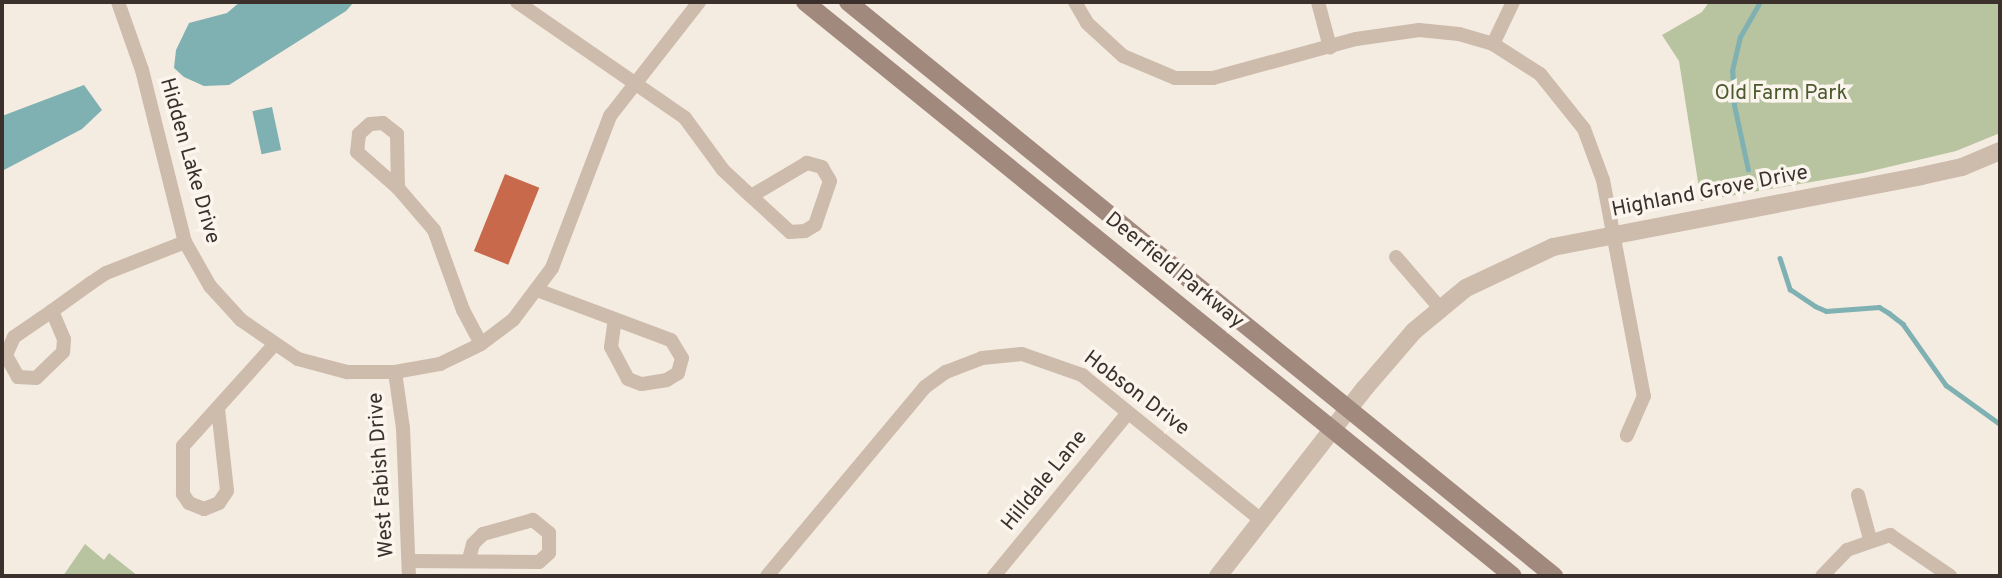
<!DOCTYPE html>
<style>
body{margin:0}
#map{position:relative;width:2002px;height:578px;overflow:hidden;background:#f4ebe1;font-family:Overpass,sans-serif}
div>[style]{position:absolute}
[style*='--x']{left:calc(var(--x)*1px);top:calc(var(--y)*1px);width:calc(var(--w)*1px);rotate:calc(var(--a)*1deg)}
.green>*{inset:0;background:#b8c4a0}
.water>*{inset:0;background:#7fb0b2;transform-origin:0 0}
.stream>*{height:4.5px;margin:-2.25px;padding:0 2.25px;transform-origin:2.25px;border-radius:2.25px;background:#7fb0b2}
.building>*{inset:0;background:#c8694b;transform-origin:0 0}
.minor>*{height:14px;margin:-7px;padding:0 7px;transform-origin:7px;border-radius:7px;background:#cdbbac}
.tertiary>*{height:18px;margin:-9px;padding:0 9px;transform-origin:9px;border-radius:9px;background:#cdbbac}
.secondary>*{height:18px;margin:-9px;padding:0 9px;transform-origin:9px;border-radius:9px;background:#a18a7d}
span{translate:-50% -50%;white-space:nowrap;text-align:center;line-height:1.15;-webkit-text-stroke:7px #fbf5ee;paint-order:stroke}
.park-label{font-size:21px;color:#4a5a2e}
.street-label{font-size:21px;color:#3b302b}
.frame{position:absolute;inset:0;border:4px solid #3b302b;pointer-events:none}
</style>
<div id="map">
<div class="green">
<i style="clip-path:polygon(1709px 2px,2000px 2px,2000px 133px,1956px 151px,1863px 173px,1701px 201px,1679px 61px,1662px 35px,1702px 12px)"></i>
<i style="clip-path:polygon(85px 544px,104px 560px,109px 553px,138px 576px,63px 576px)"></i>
</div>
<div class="water">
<i style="clip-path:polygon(240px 2px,354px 2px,346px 11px,229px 85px,204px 86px,184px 77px,174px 68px,176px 50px,189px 23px,227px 13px)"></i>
<i style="clip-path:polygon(84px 85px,102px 110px,82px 129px,2px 171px,2px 116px)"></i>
<i style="left:272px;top:107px;width:44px;height:20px;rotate:78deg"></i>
</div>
<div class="stream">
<i style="--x:1748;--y:170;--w:66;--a:-102.2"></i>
<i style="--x:1734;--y:105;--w:34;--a:-93"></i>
<i style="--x:1732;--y:71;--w:35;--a:-77"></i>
<i style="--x:1740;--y:37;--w:40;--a:-60.3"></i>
<i style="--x:1780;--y:258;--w:33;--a:72"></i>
<i style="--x:1790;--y:289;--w:30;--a:34"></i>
<i style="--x:1815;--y:306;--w:12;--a:24"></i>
<i style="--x:1826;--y:311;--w:53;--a:-4.3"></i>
<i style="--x:1879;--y:307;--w:12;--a:31"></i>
<i style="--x:1889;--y:313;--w:18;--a:38"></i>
<i style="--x:1903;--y:324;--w:75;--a:54.8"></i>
<i style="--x:1946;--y:385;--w:67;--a:35.8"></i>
</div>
<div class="building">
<i style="left:505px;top:174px;width:37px;height:83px;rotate:22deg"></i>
</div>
<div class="minor">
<i style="--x:118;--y:2;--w:72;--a:70.6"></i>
<i style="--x:142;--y:70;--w:177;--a:76"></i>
<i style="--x:185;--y:242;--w:51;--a:60.4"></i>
<i style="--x:210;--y:286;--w:46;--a:47.6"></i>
<i style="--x:241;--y:320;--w:69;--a:34.4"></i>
<i style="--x:298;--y:359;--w:51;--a:14.9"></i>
<i style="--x:347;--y:372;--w:48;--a:0"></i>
<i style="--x:395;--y:372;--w:46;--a:-10.1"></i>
<i style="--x:440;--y:364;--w:46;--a:-26"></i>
<i style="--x:481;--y:344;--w:40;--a:-37"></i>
<i style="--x:513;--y:320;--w:65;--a:-53.1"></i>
<i style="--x:552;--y:268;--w:163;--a:-69.1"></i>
<i style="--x:610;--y:116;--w:145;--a:-52"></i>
<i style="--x:517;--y:2;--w:204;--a:34.6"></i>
<i style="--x:685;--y:118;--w:64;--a:53.8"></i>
<i style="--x:723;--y:170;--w:23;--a:43"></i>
<i style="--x:740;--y:186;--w:68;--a:42.6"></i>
<i style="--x:790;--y:232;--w:15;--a:-4"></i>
<i style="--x:805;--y:231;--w:12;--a:-31"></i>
<i style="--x:815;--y:225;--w:46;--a:-71.2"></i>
<i style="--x:830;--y:181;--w:16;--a:-120"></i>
<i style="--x:822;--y:167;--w:16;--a:-165"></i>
<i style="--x:807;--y:163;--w:65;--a:149.5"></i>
<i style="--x:1075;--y:2;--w:24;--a:60"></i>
<i style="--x:1087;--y:23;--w:49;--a:42.5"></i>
<i style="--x:1123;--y:56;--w:56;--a:22.9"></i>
<i style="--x:1175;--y:78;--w:38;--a:0"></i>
<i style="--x:1213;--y:78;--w:148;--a:-15.3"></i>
<i style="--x:1356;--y:39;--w:64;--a:-8.1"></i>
<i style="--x:1419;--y:30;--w:40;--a:5.7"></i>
<i style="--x:1459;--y:34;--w:35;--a:16"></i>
<i style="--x:1493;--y:44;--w:56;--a:32.6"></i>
<i style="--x:1540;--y:74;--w:70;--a:51.3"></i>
<i style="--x:1584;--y:129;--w:54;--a:69.6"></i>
<i style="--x:1603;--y:180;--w:220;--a:79.3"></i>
<i style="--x:1644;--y:396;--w:43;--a:113.6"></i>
<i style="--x:1318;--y:2;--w:47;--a:75.1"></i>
<i style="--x:1493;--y:44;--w:47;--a:-64.5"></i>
<i style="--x:398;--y:188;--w:54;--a:-91.1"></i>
<i style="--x:397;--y:134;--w:18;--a:-142"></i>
<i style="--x:383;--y:123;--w:13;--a:176"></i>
<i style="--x:370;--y:124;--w:15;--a:138"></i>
<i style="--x:359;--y:134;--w:18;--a:96"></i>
<i style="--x:357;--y:152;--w:55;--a:41.3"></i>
<i style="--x:398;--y:188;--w:55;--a:49.4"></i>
<i style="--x:434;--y:230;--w:85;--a:70.1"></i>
<i style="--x:463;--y:310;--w:38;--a:62"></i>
<i style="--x:1396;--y:257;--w:66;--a:49.3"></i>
<i style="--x:537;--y:290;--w:143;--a:20.5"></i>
<i style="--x:671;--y:340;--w:21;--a:59"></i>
<i style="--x:682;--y:358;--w:16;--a:105"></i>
<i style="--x:678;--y:373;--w:13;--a:148"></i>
<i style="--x:667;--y:380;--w:26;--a:171"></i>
<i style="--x:641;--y:384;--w:14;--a:-159"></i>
<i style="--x:628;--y:379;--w:36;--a:-118"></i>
<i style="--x:611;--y:347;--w:28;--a:-82"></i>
<i style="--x:52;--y:311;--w:30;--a:67"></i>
<i style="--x:64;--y:339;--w:13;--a:94"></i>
<i style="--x:63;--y:352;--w:37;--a:136"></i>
<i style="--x:36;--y:378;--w:18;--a:-177"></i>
<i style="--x:18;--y:377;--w:25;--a:-119"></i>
<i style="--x:6;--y:355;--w:20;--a:-66"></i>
<i style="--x:14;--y:337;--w:46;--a:-34.4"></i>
<i style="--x:52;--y:311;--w:48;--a:-35.7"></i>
<i style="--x:91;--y:283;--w:18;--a:-34"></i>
<i style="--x:106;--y:273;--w:85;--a:-21.4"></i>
<i style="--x:395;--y:372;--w:57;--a:81.9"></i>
<i style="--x:403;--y:428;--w:148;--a:87.7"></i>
<i style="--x:218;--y:409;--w:82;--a:83.7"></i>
<i style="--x:227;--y:491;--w:14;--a:124"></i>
<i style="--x:219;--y:503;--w:16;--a:158"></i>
<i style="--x:204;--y:509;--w:16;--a:-158"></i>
<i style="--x:189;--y:503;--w:11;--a:-124"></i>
<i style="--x:183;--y:494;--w:48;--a:-90"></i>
<i style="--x:183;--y:446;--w:135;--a:-48"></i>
<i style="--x:1858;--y:495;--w:46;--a:74.7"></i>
<i style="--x:409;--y:561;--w:130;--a:0.4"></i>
<i style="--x:539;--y:562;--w:13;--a:-42"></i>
<i style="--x:549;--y:553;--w:20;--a:-90"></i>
<i style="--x:549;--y:533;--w:21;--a:-141"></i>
<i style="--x:533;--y:520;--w:52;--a:164.4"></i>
<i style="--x:483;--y:534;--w:14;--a:135"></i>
<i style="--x:473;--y:544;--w:16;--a:105"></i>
<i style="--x:767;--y:576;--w:246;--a:-50.1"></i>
<i style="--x:925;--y:387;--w:26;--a:-36"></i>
<i style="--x:946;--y:372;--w:39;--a:-21"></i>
<i style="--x:982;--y:358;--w:40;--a:-5.7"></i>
<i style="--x:1022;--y:354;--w:64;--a:19.3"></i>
<i style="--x:1082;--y:375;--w:230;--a:39"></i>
<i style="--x:994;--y:576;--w:211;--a:-50.6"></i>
<i style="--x:1822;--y:576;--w:36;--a:-46"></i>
<i style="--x:1847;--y:550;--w:46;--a:-19.2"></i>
<i style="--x:1890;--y:535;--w:73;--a:34.3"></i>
</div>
<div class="tertiary">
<i style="--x:1218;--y:576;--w:239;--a:-52"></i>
<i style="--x:1365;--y:388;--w:75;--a:-49.3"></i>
<i style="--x:1414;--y:331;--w:67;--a:-39.6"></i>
<i style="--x:1466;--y:288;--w:96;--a:-25.2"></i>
<i style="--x:1553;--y:247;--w:375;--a:-10.9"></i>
<i style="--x:1921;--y:176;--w:42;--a:-12.4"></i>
<i style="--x:1962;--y:167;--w:41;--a:-22.8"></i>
</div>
<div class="secondary">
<i style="--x:805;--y:2;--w:911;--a:39.03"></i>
<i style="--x:848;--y:2;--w:910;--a:39.11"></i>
</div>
<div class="park-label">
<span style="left:1781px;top:94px">Old Farm Park</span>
</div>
<div class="street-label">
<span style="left:189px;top:161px;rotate:74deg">Hidden Lake Drive</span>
<span style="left:1710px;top:192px;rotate:-11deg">Highland Grove Drive</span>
<span style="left:1174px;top:271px;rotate:39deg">Deerfield Parkway</span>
<span style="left:1136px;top:394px;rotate:37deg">Hobson Drive</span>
<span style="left:382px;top:475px;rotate:-94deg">West Fabish Drive</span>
<span style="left:1045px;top:481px;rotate:-51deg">Hilldale Lane</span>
</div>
<div class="frame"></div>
</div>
